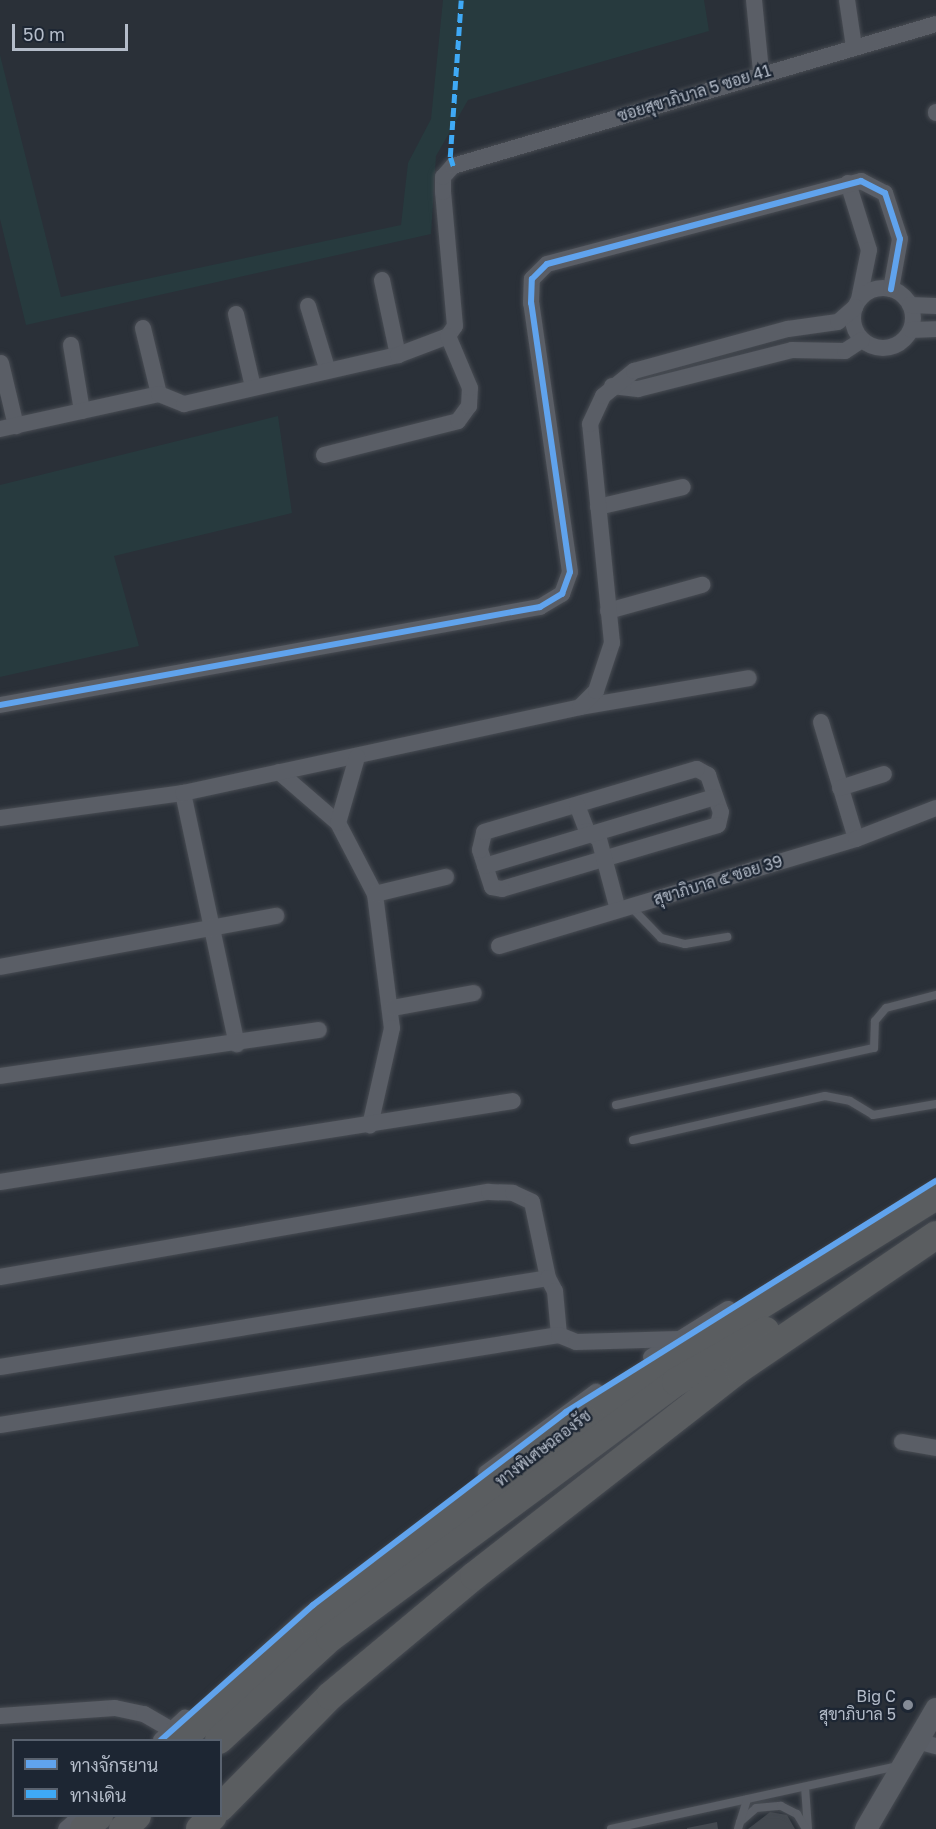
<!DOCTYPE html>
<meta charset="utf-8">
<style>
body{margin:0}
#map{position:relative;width:936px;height:1829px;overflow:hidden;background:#2a3038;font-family:"Golos Text",Sarabun,sans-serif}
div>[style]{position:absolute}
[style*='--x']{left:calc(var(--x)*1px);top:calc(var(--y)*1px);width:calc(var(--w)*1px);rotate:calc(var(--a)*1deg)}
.green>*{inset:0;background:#273a3e}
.building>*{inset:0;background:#444950}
.roads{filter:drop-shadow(0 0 2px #484c53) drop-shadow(0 0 2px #484c53)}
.service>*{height:8px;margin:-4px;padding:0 4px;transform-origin:4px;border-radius:4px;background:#5a5e66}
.minor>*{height:16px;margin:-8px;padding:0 8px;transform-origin:8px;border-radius:8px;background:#5a5e66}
.minor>.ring{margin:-8px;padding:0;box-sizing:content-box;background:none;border:16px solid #5a5e66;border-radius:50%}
.secondary>*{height:22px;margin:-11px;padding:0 11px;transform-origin:11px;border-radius:11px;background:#595d64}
.motorway>*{height:28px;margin:-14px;padding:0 14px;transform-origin:14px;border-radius:14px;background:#5a5d60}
.quiet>*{height:4.5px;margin-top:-2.25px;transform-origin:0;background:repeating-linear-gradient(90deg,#3fa9f5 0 9px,transparent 0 13.5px)}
.cycleway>*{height:6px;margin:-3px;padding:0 3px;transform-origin:3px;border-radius:3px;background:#60a3ed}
.dots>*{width:16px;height:16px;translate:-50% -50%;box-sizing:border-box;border:3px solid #1d2633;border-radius:50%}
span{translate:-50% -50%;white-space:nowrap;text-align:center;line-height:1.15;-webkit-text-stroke:4.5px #1d2633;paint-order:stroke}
.street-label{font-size:16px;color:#b4bcc9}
.poi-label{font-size:16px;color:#b4bcc9}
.right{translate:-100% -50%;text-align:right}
.legend{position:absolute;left:12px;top:1739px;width:210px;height:78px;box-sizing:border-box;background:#1d2633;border:2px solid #59626f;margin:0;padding:8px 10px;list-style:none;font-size:18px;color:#b4bcc9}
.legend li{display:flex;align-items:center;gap:12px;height:30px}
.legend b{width:30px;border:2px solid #59626f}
.scale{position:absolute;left:12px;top:24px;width:116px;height:27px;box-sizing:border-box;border:3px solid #b4bcc9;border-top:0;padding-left:8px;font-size:18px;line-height:21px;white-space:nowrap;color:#b4bcc9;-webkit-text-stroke:4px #1d2633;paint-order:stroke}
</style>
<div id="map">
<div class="green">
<i style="clip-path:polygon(443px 0,704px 0,709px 31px,468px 100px,436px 156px,431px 234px,26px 325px,0 219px,0 55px,61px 297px,401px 225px,408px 163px,431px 119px)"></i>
<i style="clip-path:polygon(278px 416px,292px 513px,114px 556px,139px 646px,0 677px,0 485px)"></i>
</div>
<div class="building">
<i style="clip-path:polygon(770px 1812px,787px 1815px,795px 1829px,748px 1829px)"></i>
<i style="clip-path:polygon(717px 1822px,718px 1829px,687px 1829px,687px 1828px)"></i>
</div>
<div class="roads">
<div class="service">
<i style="--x:630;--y:906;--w:45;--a:45.9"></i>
<i style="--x:661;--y:938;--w:25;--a:14"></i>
<i style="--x:685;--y:944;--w:43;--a:-9.5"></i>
<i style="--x:616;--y:1105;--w:264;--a:-12.5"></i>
<i style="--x:874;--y:1048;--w:27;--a:-88"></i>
<i style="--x:875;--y:1021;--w:17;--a:-50"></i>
<i style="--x:886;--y:1008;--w:52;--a:-14.6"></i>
<i style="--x:633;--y:1140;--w:197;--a:-12.9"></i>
<i style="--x:825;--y:1096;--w:25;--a:11"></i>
<i style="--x:850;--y:1101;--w:27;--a:31"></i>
<i style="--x:873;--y:1115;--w:64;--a:-9.9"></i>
<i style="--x:805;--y:1787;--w:42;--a:85.9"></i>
<i style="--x:740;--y:1822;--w:21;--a:-41"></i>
<i style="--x:756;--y:1808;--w:25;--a:-5"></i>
<i style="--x:781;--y:1806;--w:18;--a:27"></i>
<i style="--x:797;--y:1814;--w:17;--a:59"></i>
<i style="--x:611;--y:1829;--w:293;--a:-12.4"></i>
<i style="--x:738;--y:1829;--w:31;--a:-73"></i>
</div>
<div class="minor">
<i style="--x:754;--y:0;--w:72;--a:84.4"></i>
<i style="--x:847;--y:0;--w:48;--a:81.5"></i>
<i style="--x:936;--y:112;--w:1;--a:90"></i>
<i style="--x:848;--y:183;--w:70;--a:72.6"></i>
<i style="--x:869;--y:250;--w:50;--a:101.5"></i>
<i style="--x:382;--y:280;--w:77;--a:78"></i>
<i class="ring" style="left:853px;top:288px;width:44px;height:44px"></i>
<i style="--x:910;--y:305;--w:26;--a:2"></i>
<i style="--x:308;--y:306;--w:65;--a:73"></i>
<i style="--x:236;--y:314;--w:75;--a:76.9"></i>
<i style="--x:143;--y:328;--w:68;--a:76.4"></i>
<i style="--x:911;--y:330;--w:25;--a:-2"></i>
<i style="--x:71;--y:345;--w:67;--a:80.5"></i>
<i style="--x:1;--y:363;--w:65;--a:76.6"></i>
<i style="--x:612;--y:386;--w:26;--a:7"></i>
<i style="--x:638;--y:389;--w:159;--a:-14.2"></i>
<i style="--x:792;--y:350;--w:53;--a:1.1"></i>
<i style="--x:845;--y:351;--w:20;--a:-33"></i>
<i style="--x:0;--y:429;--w:163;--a:-12.4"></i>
<i style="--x:159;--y:394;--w:27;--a:22"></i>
<i style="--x:184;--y:404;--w:220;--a:-12.9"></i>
<i style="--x:398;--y:355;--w:53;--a:-20.8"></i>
<i style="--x:448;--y:336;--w:12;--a:-55"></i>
<i style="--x:455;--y:326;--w:135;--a:-95.1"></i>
<i style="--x:443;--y:192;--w:15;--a:-90"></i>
<i style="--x:443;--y:177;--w:15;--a:-48"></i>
<i style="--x:453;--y:166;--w:503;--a:-16.38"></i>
<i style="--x:324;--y:455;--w:138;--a:-14.2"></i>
<i style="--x:458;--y:421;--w:19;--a:-54"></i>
<i style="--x:469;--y:406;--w:18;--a:-87"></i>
<i style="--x:470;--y:388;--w:56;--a:-112.9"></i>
<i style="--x:598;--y:507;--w:87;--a:-13.2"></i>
<i style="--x:608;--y:611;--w:98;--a:-15.5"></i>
<i style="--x:0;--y:705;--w:549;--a:-10.29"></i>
<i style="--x:540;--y:607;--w:26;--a:-31"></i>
<i style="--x:562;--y:594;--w:23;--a:-70"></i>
<i style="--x:570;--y:572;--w:272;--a:-98.2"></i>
<i style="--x:531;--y:303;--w:24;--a:-88"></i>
<i style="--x:532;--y:279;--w:21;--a:-45"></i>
<i style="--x:547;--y:264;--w:325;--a:-14.8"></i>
<i style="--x:861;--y:181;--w:27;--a:27"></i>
<i style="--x:885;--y:193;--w:48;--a:71.9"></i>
<i style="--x:900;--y:239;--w:51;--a:100.2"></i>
<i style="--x:580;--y:707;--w:171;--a:-9.7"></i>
<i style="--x:821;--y:722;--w:122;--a:73.3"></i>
<i style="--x:697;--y:769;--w:13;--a:29"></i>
<i style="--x:708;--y:775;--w:39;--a:71"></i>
<i style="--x:721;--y:812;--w:13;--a:103"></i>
<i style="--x:718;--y:825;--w:225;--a:163.5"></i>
<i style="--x:502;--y:889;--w:10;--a:-169"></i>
<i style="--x:492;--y:887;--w:39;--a:-108"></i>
<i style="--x:480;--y:850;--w:18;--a:-77"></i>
<i style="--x:484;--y:832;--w:222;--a:-16.5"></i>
<i style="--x:279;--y:772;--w:78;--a:40.8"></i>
<i style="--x:338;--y:823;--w:80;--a:62.5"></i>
<i style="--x:375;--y:894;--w:135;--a:82.8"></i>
<i style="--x:392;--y:1028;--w:100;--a:102.7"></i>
<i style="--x:840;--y:788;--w:46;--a:-17.7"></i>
<i style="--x:183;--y:793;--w:257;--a:77.9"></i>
<i style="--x:577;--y:805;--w:28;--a:69"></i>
<i style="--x:587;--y:831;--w:14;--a:34"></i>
<i style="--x:599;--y:839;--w:73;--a:75"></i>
<i style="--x:0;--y:818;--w:185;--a:-7.8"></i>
<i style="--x:183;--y:793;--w:406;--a:-12.2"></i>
<i style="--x:580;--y:707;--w:23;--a:-45"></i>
<i style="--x:596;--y:691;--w:51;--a:-71.6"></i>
<i style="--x:612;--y:643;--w:220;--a:-95.7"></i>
<i style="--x:590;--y:424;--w:31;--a:-65"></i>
<i style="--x:603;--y:396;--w:40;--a:-39"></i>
<i style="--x:634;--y:371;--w:160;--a:-15.3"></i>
<i style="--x:788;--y:329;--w:50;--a:-8"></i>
<i style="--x:838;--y:322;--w:23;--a:-41"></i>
<i style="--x:338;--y:823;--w:69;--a:-73.9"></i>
<i style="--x:485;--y:866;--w:240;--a:-16.7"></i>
<i style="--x:375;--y:894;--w:73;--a:-13.5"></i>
<i style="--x:499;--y:946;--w:373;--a:-16.7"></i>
<i style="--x:856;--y:839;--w:86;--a:-21.2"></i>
<i style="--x:0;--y:967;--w:281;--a:-10.5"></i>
<i style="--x:393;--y:1008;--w:82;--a:-10.5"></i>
<i style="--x:0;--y:1076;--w:322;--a:-8.2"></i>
<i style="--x:0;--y:1182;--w:519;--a:-8.97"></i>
<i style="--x:0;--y:1277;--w:496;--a:-9.9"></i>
<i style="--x:489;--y:1192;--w:24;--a:2"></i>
<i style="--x:513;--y:1193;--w:21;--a:25"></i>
<i style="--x:532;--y:1202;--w:78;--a:78.1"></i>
<i style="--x:651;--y:1357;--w:91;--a:-31.9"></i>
<i style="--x:0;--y:1367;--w:555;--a:-9.22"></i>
<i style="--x:548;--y:1278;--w:15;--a:62"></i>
<i style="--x:555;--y:1291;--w:44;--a:84.8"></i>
<i style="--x:0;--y:1425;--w:566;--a:-9.15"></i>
<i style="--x:559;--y:1335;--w:18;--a:22"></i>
<i style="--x:576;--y:1342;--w:103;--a:-1.7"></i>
<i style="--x:902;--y:1442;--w:35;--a:10"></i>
<i style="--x:486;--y:1473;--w:137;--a:-36.4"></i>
<i style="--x:0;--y:1716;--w:115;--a:-4"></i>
<i style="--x:115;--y:1708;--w:30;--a:12"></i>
<i style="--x:144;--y:1714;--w:32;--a:30"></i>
<i style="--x:161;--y:1740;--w:33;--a:-43"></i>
<i style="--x:917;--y:1741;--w:20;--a:15"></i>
<i style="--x:66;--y:1829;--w:20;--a:-41"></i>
</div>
<div class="secondary">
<i style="--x:866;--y:1829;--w:139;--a:-59.7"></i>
</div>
<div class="motorway">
<i style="--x:181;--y:1740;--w:178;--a:-42.5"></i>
<i style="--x:312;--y:1620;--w:365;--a:-36.7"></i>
<i style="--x:605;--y:1402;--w:390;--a:-31.9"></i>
<i style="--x:219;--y:1740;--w:151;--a:-42.6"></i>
<i style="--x:330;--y:1638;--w:430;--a:-36.5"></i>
<i style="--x:676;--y:1382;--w:103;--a:-29.8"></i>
<i style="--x:220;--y:1808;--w:157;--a:-45.5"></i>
<i style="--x:330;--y:1696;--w:187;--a:-39.8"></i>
<i style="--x:474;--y:1576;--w:336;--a:-38"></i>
<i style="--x:739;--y:1369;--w:238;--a:-34.2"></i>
<i style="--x:84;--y:1829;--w:20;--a:-41"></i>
<i style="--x:123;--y:1829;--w:19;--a:-43"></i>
<i style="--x:200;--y:1829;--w:18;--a:-45"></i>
</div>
</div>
<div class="quiet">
<i style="--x:453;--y:166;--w:9;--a:-108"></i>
<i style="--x:450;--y:157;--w:157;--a:-86"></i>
</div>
<div class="cycleway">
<i style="--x:0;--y:705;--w:549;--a:-10.29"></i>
<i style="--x:540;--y:607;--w:26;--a:-31"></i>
<i style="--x:562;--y:594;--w:23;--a:-70"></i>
<i style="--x:570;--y:572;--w:272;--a:-98.2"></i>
<i style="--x:531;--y:303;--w:24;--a:-88"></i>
<i style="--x:532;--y:279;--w:21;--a:-45"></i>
<i style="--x:547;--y:264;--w:325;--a:-14.8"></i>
<i style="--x:861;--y:181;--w:27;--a:27"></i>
<i style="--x:885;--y:193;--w:48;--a:71.9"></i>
<i style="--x:900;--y:239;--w:51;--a:100.2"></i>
<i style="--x:161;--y:1740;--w:203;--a:-41.6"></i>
<i style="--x:313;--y:1605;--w:318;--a:-37.3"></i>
<i style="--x:566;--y:1412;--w:436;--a:-32"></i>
</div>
<div class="dots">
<i style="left:908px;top:1705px;background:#848b96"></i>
</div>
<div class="street-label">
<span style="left:694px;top:93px;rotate:-17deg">ซอยสุขาภิบาล 5 ซอย 41</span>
<span style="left:718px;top:880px;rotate:-17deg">สุขาภิบาล ๕ ซอย 39</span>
<span style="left:543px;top:1448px;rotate:-37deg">ทางพิเศษฉลองรัช</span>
</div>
<div class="poi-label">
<span class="right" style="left:896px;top:1705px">Big C<br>สุขาภิบาล 5</span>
</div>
<ul class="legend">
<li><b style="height:8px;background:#60a3ed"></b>ทางจักรยาน</li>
<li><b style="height:8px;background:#3fa9f5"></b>ทางเดิน</li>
</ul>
<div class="scale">50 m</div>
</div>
